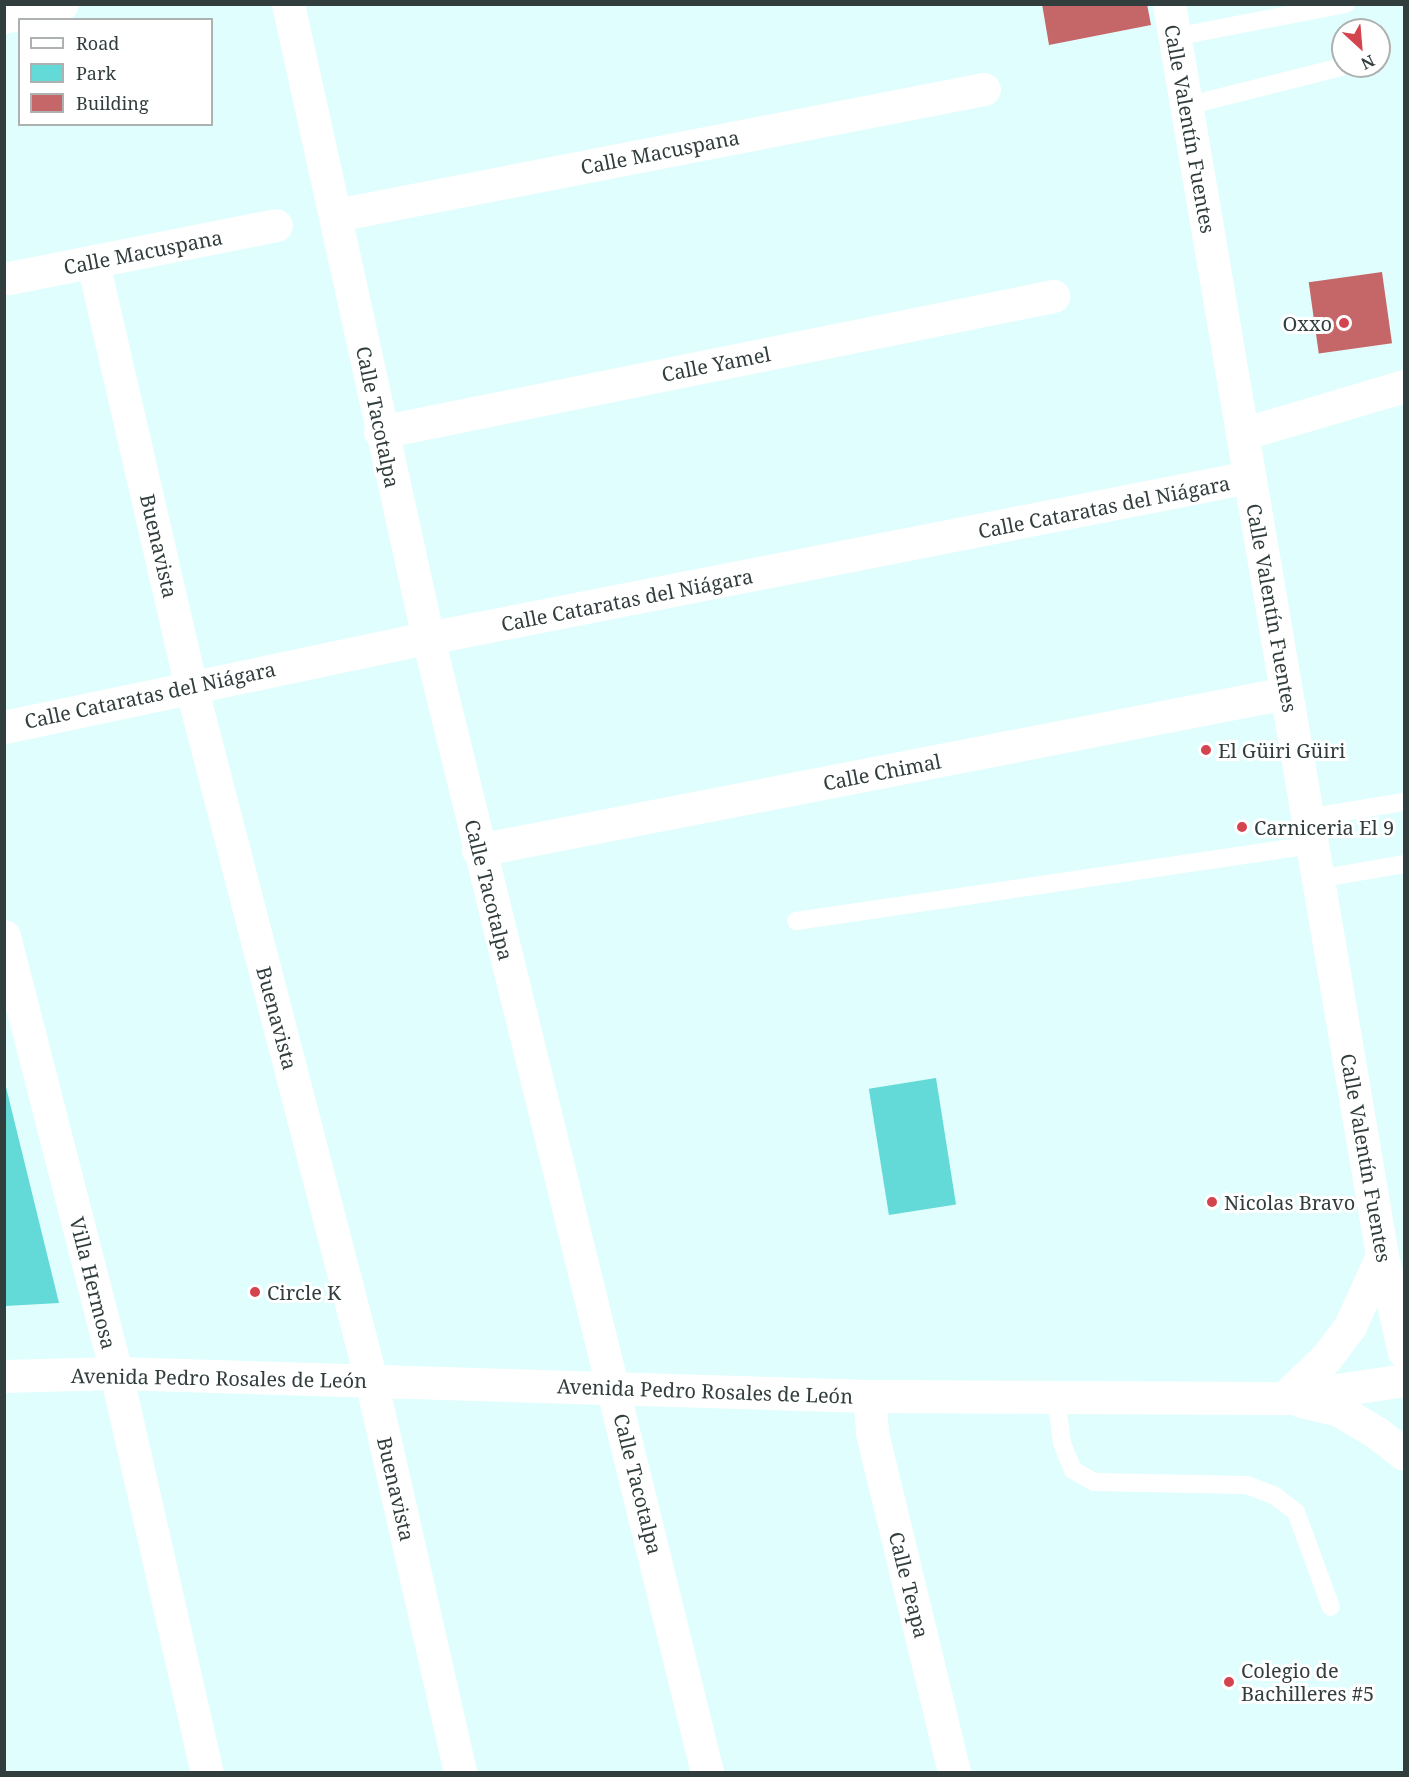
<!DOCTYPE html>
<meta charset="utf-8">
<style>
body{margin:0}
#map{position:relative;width:1409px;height:1777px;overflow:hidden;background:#e0fefd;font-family:"Noto Serif",serif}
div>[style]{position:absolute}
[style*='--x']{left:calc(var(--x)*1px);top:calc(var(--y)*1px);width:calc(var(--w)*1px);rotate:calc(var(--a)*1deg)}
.green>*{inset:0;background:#63dad8;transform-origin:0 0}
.building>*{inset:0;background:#c56769;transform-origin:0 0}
.lane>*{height:18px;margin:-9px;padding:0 9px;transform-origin:9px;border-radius:9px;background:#fff}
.street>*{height:33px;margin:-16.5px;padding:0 16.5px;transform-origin:16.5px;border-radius:16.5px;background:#fff}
.secondary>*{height:33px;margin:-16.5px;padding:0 16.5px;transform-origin:16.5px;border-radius:16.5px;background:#fff}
.dots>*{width:16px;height:16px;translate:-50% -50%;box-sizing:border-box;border:3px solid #fff;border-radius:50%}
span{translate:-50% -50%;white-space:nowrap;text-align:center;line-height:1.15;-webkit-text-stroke:6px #fff;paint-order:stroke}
.street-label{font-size:20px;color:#323e3d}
.poi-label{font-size:20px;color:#323e3d}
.right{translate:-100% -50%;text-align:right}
.left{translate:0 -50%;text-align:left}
.frame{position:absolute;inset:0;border:6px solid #323e3d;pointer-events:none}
.legend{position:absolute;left:18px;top:18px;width:195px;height:108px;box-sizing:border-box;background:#fff;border:2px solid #adb2b1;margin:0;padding:8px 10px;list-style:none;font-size:18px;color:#323e3d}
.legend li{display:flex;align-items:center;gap:12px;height:30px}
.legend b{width:30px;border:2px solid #adb2b1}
.north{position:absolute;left:1331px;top:18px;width:60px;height:60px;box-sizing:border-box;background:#fff;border:2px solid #adb2b1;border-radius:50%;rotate:154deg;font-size:16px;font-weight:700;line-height:24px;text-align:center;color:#323e3d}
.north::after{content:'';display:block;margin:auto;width:21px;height:27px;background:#d4444f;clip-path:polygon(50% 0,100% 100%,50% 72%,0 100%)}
</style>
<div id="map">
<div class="green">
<i style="left:936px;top:1078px;width:128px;height:68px;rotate:81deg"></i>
<i style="clip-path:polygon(4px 1083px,5px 1083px,59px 1303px,5px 1306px)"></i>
</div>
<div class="building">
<i style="clip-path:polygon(1042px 4px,1147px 4px,1151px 25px,1049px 45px)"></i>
<i style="left:1382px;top:272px;width:72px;height:74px;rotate:82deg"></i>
</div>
<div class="lane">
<i style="--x:1174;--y:37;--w:175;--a:-10.9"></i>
<i style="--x:1186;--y:106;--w:164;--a:-14.1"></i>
<i style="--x:1307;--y:818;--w:98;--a:-9.4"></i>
<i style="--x:1318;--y:879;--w:87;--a:-9.9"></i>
<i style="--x:796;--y:921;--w:522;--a:-8.38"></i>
<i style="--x:1056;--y:1397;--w:46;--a:82.6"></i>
<i style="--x:1062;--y:1443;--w:29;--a:68"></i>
<i style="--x:1073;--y:1470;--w:24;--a:30"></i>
<i style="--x:1094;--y:1482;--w:153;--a:1.1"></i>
<i style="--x:1247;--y:1485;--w:30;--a:21"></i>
<i style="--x:1275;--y:1496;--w:26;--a:37"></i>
<i style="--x:1296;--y:1512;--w:101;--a:69.8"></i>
</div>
<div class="street">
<i style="--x:288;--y:4;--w:649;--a:77.55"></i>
<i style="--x:428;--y:638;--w:1168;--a:76.18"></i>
<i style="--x:4;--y:17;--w:59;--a:-12.6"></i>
<i style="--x:336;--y:215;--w:660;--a:-11"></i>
<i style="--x:93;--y:263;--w:434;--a:77"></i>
<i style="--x:191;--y:686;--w:717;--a:75.46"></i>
<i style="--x:371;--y:1380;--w:402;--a:77.2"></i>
<i style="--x:9;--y:278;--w:272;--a:-11.2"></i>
<i style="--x:380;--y:432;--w:687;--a:-11.42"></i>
<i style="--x:1242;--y:434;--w:169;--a:-16.5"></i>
<i style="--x:4;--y:727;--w:433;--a:-11.9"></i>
<i style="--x:428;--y:638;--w:837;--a:-11.1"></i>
<i style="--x:478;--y:850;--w:823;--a:-11"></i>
<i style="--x:4;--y:936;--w:451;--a:75.6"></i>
<i style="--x:116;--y:1373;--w:409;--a:77.2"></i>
<i style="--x:869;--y:1396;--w:37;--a:85"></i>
<i style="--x:872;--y:1433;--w:349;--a:76.4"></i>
</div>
<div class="secondary">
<i style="--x:1169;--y:4;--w:1270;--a:80.34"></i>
<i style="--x:1382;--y:1256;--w:98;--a:77.1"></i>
<i style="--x:4;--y:1376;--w:112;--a:-1.5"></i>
<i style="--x:116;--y:1373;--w:753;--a:1.75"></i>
<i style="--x:869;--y:1396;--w:415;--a:0.3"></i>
<i style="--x:1284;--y:1398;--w:121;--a:-8.5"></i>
<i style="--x:1284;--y:1398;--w:58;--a:-43.6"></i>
<i style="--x:1326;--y:1358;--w:40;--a:-53"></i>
<i style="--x:1350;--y:1326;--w:77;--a:-65.4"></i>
<i style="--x:1301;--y:1401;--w:37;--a:13"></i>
<i style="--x:1337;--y:1409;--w:47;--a:31"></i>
<i style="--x:1377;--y:1433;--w:34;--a:38"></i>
</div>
<div class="dots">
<i style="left:1344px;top:323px;background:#d4444f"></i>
<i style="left:1206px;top:750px;background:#d4444f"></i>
<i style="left:1242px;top:827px;background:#d4444f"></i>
<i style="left:1212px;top:1202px;background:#d4444f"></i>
<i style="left:255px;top:1292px;background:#d4444f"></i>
<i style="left:1229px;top:1682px;background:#d4444f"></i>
</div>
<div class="street-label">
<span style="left:1190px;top:129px;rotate:80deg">Calle Valentín Fuentes</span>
<span style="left:660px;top:152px;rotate:-11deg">Calle Macuspana</span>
<span style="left:143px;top:252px;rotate:-11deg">Calle Macuspana</span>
<span style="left:716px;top:364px;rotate:-11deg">Calle Yamel</span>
<span style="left:378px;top:417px;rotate:78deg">Calle Tacotalpa</span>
<span style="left:1104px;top:507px;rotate:-11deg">Calle Cataratas del Niágara</span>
<span style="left:159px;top:546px;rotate:77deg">Buenavista</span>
<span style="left:627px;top:600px;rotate:-11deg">Calle Cataratas del Niágara</span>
<span style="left:1272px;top:608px;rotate:80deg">Calle Valentín Fuentes</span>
<span style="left:150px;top:695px;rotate:-12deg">Calle Cataratas del Niágara</span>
<span style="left:882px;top:772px;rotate:-11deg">Calle Chimal</span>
<span style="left:489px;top:890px;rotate:76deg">Calle Tacotalpa</span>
<span style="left:277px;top:1018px;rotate:75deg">Buenavista</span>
<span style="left:1366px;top:1158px;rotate:80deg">Calle Valentín Fuentes</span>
<span style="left:93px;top:1283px;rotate:76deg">Villa Hermosa</span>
<span style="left:219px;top:1378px;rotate:1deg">Avenida Pedro Rosales de León</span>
<span style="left:705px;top:1391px;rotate:2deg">Avenida Pedro Rosales de León</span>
<span style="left:638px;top:1484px;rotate:76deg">Calle Tacotalpa</span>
<span style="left:396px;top:1489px;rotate:77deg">Buenavista</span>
<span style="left:909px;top:1585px;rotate:76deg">Calle Teapa</span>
</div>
<div class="poi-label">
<span class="right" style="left:1332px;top:323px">Oxxo</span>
<span class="left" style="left:1218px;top:750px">El Güiri Güiri</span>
<span class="left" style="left:1254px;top:827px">Carniceria El 9</span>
<span class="left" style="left:1224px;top:1202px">Nicolas Bravo</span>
<span class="left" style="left:267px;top:1292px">Circle K</span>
<span class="left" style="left:1241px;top:1682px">Colegio de<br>Bachilleres #5</span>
</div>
<div class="frame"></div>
<ul class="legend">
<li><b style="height:8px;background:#fff"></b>Road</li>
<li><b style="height:16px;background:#63dad8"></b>Park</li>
<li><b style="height:16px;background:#c56769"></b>Building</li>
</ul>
<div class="north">N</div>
</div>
